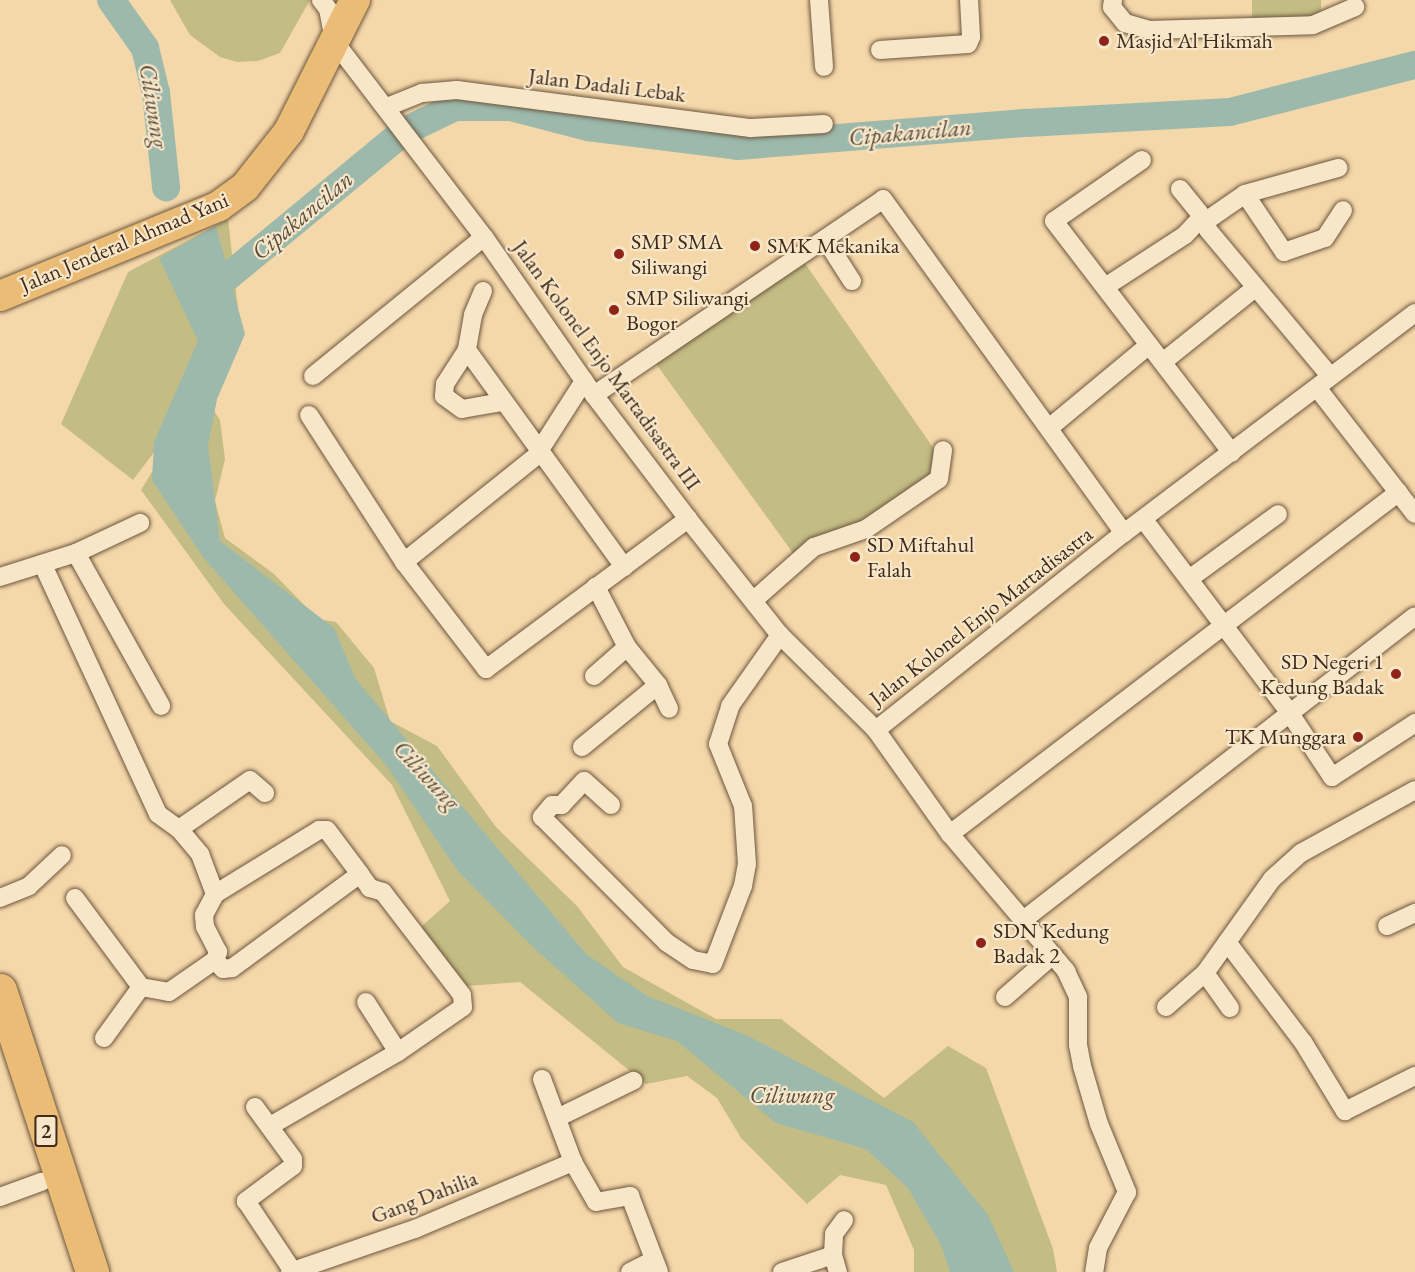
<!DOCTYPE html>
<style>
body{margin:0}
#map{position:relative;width:1415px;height:1272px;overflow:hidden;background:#f5d8aa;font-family:"EB Garamond",serif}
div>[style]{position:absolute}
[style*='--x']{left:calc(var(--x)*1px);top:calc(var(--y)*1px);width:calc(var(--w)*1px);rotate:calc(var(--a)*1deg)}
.green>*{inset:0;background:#c3bc84;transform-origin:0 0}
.water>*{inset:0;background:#9cb9ac}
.river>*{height:28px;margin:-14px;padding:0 14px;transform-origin:14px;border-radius:14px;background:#9cb9ac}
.roads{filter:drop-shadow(0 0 2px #6d563f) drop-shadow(0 0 2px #6d563f)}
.street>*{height:18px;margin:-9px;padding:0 9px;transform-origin:9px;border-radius:9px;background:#f8e6c8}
.primary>*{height:30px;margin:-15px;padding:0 15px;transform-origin:15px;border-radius:15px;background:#eabc75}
.highway>*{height:33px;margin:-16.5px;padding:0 16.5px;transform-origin:16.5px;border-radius:16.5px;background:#eabc75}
.dots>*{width:16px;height:16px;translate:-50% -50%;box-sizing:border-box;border:3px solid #f8e6c8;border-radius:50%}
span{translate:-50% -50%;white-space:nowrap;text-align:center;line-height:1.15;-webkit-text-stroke:4.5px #f8e6c8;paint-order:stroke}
.shield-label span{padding:2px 4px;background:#f8e6c8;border:2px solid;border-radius:4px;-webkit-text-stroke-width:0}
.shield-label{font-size:21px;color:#402a1b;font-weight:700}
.poi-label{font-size:22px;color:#402a1b}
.left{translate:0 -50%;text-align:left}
.right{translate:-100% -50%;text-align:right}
.street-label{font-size:22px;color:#402a1b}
.water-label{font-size:24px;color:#574e3f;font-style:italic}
</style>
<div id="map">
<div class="green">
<i style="clip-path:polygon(170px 0,310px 0,280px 53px,258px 61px,237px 62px,220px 57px,190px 35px)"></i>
<i style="left:1252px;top:0;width:69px;height:21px"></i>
<i style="clip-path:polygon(228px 219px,240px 327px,205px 385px,133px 480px,61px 424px,128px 272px)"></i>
<i style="clip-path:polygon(804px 262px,932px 446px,936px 464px,930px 479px,882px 512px,795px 556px,654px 361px)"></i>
<i style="clip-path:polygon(212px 408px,220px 420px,225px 459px,215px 501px,225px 538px,274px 574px,318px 619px,336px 622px,374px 668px,390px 721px,437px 746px,496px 827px,577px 906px,623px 967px,716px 1019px,781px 1019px,884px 1098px,948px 1046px,986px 1068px,1053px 1249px,1057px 1272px,914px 1272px,914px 1250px,886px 1185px,840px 1175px,807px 1204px,741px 1138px,717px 1098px,687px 1076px,646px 1084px,520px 982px,454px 987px,427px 962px,422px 926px,450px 901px,392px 785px,224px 604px,141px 490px,187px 414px)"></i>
</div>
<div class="water">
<i style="clip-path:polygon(216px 226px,245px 334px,217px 399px,208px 446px,220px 541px,334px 628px,355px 678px,586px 954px,647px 996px,746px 1035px,913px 1122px,988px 1215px,1014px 1272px,950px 1272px,941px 1245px,908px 1188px,866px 1149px,776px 1123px,677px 1041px,618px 1023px,533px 947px,457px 870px,386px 765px,203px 557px,152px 480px,154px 442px,198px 341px,159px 258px)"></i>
</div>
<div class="river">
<i style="--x:111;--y:0;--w:59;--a:54.7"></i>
<i style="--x:145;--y:48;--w:46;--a:76.3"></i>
<i style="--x:156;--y:93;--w:95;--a:83.9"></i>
<i style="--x:407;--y:130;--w:53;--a:-25.6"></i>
<i style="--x:455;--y:107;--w:56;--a:0"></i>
<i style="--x:511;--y:107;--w:80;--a:14.6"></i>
<i style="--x:588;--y:127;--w:151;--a:7.2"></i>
<i style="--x:738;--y:146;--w:289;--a:-4.6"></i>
<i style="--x:1026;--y:123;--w:204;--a:-3.1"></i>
<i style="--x:1230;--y:112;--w:191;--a:-14.3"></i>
<i style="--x:208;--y:293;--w:245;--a:-39.5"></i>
</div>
<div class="roads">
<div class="street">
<i style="--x:321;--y:0;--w:11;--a:52"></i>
<i style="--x:328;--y:9;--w:33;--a:79"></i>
<i style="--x:334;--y:41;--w:247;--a:52.6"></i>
<i style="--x:484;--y:237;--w:193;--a:55.2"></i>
<i style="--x:594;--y:395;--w:156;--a:52.8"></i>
<i style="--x:688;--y:519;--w:148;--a:51.6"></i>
<i style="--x:780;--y:635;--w:135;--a:44.7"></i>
<i style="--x:876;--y:730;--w:128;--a:54.6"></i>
<i style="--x:950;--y:834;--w:180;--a:49.7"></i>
<i style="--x:1066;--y:971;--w:29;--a:65"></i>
<i style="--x:1078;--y:997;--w:48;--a:90"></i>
<i style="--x:1078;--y:1045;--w:21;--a:79"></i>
<i style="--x:1082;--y:1066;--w:60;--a:73.7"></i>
<i style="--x:1099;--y:1124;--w:74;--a:67.6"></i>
<i style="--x:1127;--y:1192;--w:63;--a:117.4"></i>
<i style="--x:1098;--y:1248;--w:24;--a:99"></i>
<i style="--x:819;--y:0;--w:67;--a:85.7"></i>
<i style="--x:1113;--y:0;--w:7;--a:98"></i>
<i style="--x:1112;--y:7;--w:21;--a:51"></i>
<i style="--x:1125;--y:23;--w:25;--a:16"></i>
<i style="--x:1149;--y:30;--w:164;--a:-1.7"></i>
<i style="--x:1313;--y:25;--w:46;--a:-23.2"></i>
<i style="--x:880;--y:50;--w:88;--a:-3.9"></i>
<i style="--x:968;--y:44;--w:8;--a:-67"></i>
<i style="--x:971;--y:37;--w:37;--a:-93"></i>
<i style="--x:387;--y:107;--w:38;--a:-22"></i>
<i style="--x:422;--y:93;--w:35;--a:-5"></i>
<i style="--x:457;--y:90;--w:296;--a:7.4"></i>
<i style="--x:751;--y:128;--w:73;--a:-3.1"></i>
<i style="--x:1142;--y:160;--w:107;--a:145.3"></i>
<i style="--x:1054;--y:221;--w:292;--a:52.5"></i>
<i style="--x:1180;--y:189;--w:41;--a:50.9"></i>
<i style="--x:1206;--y:221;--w:9;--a:77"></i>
<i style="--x:1208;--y:230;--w:190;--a:50.1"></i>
<i style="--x:1245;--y:194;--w:70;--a:56.1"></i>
<i style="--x:1284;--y:252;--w:43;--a:-18.9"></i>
<i style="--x:1325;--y:238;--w:33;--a:-57"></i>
<i style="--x:1206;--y:221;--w:47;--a:-34.7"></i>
<i style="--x:1245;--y:194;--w:97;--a:-15.6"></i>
<i style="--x:825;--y:239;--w:50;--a:57.3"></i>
<i style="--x:1105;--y:287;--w:95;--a:-33"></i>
<i style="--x:1185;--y:235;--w:23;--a:-47"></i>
<i style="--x:483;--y:291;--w:26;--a:113"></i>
<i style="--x:473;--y:315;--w:36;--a:100"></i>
<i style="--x:467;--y:350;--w:268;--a:54.1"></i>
<i style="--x:467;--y:350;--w:40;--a:122.9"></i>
<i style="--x:445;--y:384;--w:12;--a:95"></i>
<i style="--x:444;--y:396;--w:22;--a:36"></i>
<i style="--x:462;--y:409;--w:41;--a:-9.9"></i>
<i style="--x:1164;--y:361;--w:117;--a:-38.7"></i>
<i style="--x:313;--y:376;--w:220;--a:-39.1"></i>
<i style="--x:1318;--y:389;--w:158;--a:52.2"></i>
<i style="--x:594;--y:395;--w:349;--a:-34.1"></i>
<i style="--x:883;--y:199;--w:412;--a:54.2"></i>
<i style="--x:309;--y:415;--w:175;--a:57.1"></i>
<i style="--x:404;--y:562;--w:135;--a:52.5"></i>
<i style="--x:486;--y:669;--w:252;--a:-36.6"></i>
<i style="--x:1049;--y:428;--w:130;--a:-39.7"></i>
<i style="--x:541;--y:448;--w:80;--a:-57.3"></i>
<i style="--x:1144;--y:520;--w:241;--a:52.9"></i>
<i style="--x:1289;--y:712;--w:78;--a:56.5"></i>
<i style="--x:1332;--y:777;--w:99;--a:-33"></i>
<i style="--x:76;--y:553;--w:175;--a:60.9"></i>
<i style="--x:404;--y:562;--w:174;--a:-38.7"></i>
<i style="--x:43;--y:565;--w:274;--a:65.2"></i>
<i style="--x:158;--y:814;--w:26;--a:36"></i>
<i style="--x:179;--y:829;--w:33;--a:50"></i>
<i style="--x:200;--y:854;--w:43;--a:69.4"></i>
<i style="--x:0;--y:577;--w:80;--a:-17.5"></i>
<i style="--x:76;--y:553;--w:71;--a:-25.1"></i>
<i style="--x:1189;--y:579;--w:110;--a:-36.1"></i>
<i style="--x:754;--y:600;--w:80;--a:-41.5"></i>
<i style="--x:814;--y:547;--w:55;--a:-19.1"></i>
<i style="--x:866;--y:529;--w:88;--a:-34.4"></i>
<i style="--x:939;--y:479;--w:29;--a:-82"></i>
<i style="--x:627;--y:647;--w:49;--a:50.8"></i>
<i style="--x:658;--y:685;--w:26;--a:65"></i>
<i style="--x:594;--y:676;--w:44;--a:-41.3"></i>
<i style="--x:627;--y:647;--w:68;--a:-117.3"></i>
<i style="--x:876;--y:730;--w:317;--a:-38.5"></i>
<i style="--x:1124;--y:533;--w:365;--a:-37.1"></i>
<i style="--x:582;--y:747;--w:98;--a:-39.2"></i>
<i style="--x:611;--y:805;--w:36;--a:-138"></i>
<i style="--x:584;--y:781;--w:33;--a:133"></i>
<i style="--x:562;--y:805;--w:10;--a:180"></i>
<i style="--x:552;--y:805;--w:16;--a:130"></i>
<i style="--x:542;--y:817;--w:176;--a:45.2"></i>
<i style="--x:666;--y:942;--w:32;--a:34"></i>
<i style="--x:693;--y:960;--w:20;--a:11"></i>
<i style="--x:713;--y:964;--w:84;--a:-69"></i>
<i style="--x:743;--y:886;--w:22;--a:-80"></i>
<i style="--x:747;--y:864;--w:58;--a:-93.9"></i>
<i style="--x:743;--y:806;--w:67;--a:-112"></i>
<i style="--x:718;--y:744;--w:40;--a:-72"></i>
<i style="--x:730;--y:706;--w:87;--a:-54.8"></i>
<i style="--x:179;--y:829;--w:86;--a:-34.6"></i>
<i style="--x:250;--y:780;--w:20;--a:41"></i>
<i style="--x:950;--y:834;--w:564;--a:-37.3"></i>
<i style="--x:0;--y:898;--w:31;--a:-22"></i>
<i style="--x:29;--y:886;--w:45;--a:-43.2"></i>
<i style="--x:75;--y:898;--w:111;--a:53.4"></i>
<i style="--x:1022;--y:921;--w:497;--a:-37.8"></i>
<i style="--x:1387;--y:926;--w:31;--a:-25"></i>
<i style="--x:1227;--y:942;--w:126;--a:52.8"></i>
<i style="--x:1303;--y:1042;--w:81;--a:58.7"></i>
<i style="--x:1345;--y:1111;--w:78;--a:-26.6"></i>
<i style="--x:1205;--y:973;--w:43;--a:54.5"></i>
<i style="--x:1005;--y:997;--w:64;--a:-41.2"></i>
<i style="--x:366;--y:1002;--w:59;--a:57.4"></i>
<i style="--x:1166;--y:1007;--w:52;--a:-41.1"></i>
<i style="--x:1205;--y:973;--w:115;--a:-54.5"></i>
<i style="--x:1272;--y:879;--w:39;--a:-42"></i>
<i style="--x:1301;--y:853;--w:130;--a:-28.9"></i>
<i style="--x:104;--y:1038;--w:63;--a:-54"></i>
<i style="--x:141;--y:987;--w:28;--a:10"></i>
<i style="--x:169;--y:992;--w:56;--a:-34.8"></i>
<i style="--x:215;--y:960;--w:9;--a:-69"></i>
<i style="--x:218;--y:952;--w:28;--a:-117"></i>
<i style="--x:205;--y:927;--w:12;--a:-95"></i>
<i style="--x:204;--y:915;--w:24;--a:-62"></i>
<i style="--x:215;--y:894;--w:122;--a:-31.6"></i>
<i style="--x:319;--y:830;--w:8;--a:0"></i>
<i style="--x:327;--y:830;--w:55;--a:53.1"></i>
<i style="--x:360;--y:874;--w:159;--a:143.7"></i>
<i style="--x:232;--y:968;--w:9;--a:174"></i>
<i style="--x:223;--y:969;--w:12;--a:-132"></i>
<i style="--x:542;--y:1079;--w:89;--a:69.5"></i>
<i style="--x:573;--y:1162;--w:46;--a:60.1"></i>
<i style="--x:596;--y:1202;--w:35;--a:-10"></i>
<i style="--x:630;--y:1196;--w:81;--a:69.1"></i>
<i style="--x:255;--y:1107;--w:64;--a:53.8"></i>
<i style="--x:293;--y:1159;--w:7;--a:90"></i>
<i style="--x:293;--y:1166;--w:59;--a:143.3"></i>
<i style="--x:246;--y:1201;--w:83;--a:56.3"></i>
<i style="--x:557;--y:1118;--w:85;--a:-26"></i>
<i style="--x:270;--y:1126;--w:148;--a:-30"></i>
<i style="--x:398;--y:1052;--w:79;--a:-34.7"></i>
<i style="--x:463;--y:1007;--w:12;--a:-95"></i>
<i style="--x:462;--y:995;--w:130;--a:-127.5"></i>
<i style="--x:383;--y:892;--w:14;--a:-163"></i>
<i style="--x:370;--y:888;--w:17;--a:-126"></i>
<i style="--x:0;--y:1197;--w:44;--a:-20.1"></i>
<i style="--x:833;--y:1255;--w:21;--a:-87"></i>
<i style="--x:834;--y:1234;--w:17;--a:-54"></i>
<i style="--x:290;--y:1272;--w:132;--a:-19"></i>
<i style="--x:415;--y:1229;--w:172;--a:-23"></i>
<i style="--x:630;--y:1272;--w:27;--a:-27"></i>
<i style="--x:782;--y:1272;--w:54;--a:-18.4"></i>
<i style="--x:833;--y:1255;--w:18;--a:74"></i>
</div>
<div class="primary">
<i style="--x:0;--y:296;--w:237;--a:-22.3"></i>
<i style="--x:219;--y:206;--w:32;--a:-36"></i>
<i style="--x:245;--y:187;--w:71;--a:-51.8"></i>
<i style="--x:289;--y:131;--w:147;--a:-63.3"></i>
</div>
<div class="highway">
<i style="--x:0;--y:990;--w:297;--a:71.9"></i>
</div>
</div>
<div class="dots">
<i style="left:1104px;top:41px;background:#8f2418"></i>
<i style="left:755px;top:246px;background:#8f2418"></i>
<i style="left:619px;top:254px;background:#8f2418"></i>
<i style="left:614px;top:310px;background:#8f2418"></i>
<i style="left:855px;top:557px;background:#8f2418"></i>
<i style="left:1396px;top:674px;background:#8f2418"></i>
<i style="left:1358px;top:737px;background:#8f2418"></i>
<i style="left:981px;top:943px;background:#8f2418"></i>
</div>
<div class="shield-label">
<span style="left:46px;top:1131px">2</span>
</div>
<div class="poi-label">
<span class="left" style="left:1116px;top:41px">Masjid Al Hikmah</span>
<span class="left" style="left:631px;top:254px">SMP SMA<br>Siliwangi</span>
<span class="left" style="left:767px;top:246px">SMK Mekanika</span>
<span class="left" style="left:626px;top:310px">SMP Siliwangi<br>Bogor</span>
<span class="left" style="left:867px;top:557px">SD Miftahul<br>Falah</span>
<span class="right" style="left:1384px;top:674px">SD Negeri 1<br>Kedung Badak</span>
<span class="right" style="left:1346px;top:737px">TK Munggara</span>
<span class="left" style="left:993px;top:943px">SDN Kedung<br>Badak 2</span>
</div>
<div class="street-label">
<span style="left:607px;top:85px;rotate:7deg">Jalan Dadali Lebak</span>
<span style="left:124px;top:242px;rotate:-23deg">Jalan Jenderal Ahmad Yani</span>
<span style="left:607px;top:365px;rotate:54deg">Jalan Kolonel Enjo Martadisastra III</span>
<span style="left:981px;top:616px;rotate:-38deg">Jalan Kolonel Enjo Martadisastra</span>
<span style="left:424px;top:1197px;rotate:-21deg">Gang Dahilia</span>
</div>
<div class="water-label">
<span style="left:154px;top:106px;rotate:81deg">Ciliwung</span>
<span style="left:910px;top:132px;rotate:-5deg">Cipakancilan</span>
<span style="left:302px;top:215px;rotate:-40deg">Cipakancilan</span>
<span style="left:427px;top:775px;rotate:47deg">Ciliwung</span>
<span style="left:792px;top:1095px">Ciliwung</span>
</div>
</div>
